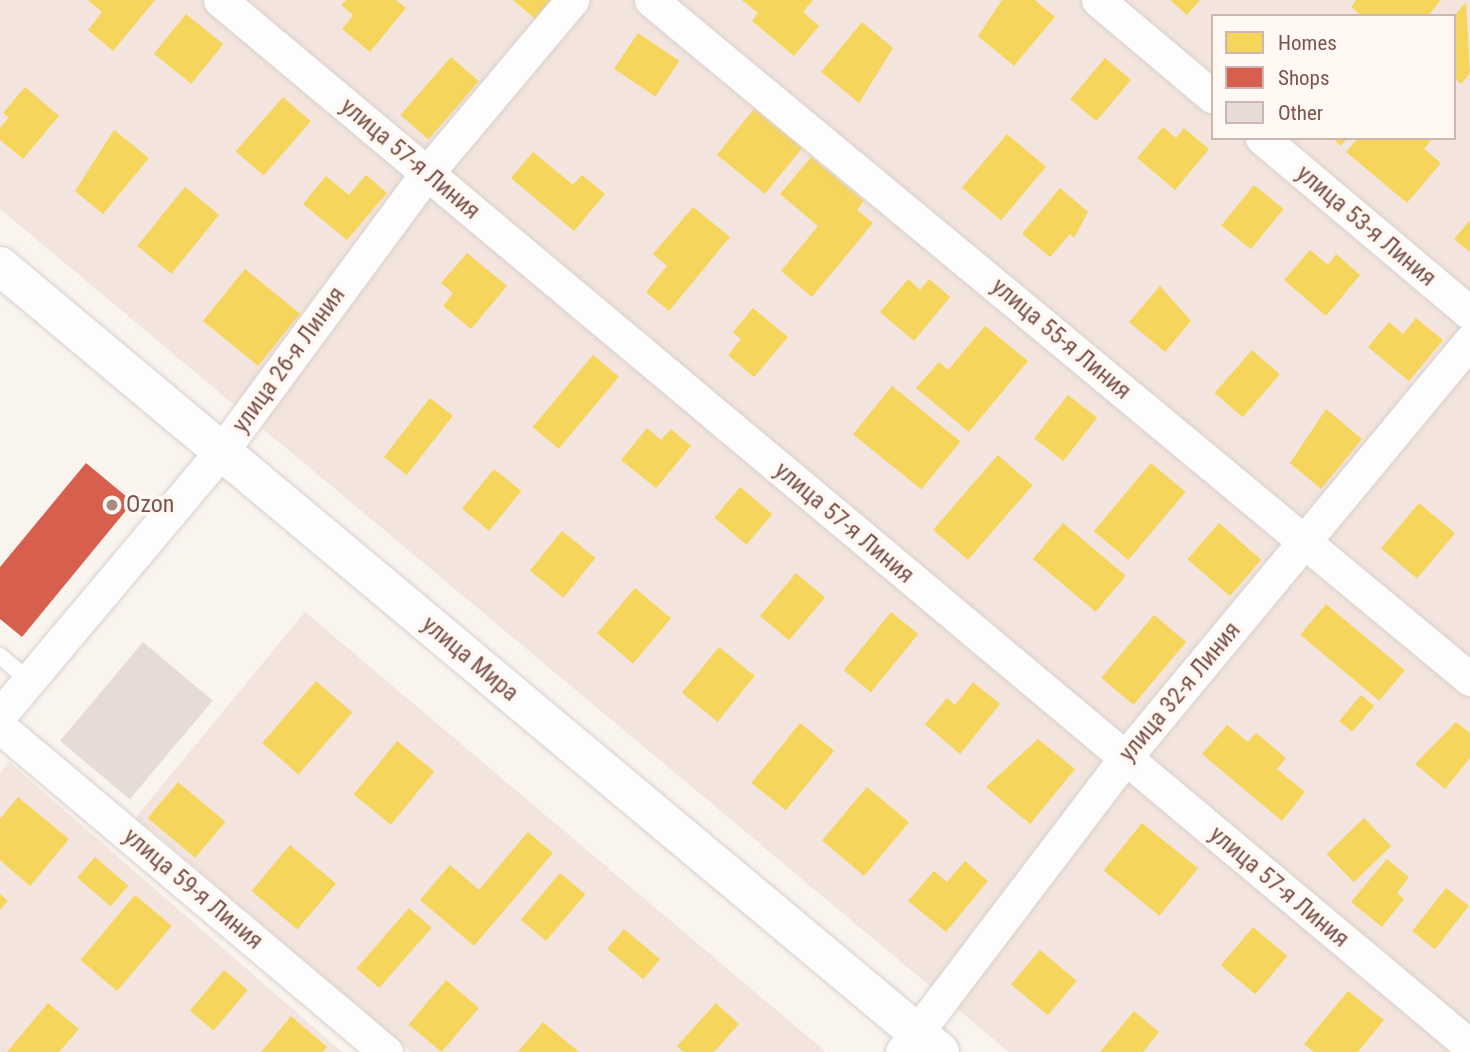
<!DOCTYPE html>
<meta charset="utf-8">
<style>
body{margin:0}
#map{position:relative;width:1470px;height:1052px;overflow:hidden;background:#faf4ef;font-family:"Roboto Condensed",sans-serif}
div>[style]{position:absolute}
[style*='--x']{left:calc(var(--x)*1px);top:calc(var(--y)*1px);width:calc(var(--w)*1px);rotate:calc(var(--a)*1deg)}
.residential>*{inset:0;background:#f3e5dd}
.homes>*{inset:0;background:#f6d55c;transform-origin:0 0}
.shops>*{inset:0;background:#d6604d}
.building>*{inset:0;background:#e7dbd6;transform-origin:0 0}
.roads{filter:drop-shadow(0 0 2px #d9cfcc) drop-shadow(0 0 2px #d9cfcc)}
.service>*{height:16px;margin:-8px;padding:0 8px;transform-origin:8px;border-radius:8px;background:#fefdfd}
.minor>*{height:33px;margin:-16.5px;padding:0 16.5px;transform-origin:16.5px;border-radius:16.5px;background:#fefdfd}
.secondary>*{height:38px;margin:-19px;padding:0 19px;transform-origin:19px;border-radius:19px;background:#fefdfd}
.dots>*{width:19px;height:19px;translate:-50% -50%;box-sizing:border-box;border:4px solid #fff8f3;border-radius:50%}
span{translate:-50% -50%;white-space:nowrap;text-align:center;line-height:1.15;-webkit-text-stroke:7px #fff8f3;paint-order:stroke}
.street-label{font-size:24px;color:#7c544b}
.poi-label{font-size:24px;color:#7c544b}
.left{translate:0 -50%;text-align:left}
.legend{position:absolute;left:1211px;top:14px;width:245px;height:126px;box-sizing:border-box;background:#fff8f3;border:2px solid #cbb6b0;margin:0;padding:9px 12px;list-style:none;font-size:21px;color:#7c544b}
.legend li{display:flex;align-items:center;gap:14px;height:35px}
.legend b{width:35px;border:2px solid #cbb6b0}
</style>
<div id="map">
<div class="residential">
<i style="clip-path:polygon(evenodd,0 0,1470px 0,1470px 1052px,1009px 1052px,0 209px,0 0,1213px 16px,1454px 16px,1454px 138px,1213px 138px,1213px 16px)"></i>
<i style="clip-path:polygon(305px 612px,826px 1052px,411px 1052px,136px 817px)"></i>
<i style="clip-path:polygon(9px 762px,342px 1052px,0 1052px,0 773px)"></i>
</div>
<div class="homes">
<i style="clip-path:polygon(88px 0,155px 0,113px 51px,88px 30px,102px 12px)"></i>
<i style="clip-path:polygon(346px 0,396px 0,406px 8px,370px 52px,342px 29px,353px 15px,341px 5px)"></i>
<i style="clip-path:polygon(513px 0,559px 0,540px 23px)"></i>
<i style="clip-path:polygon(742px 0,813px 0,803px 12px,819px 26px,794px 56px,752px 21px,758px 13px)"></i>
<i style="clip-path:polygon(1002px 0,1035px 0,1055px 17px,1014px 66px,978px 36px)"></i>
<i style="clip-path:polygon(1170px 0,1200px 0,1187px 15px)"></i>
<i style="clip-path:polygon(1356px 0,1441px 0,1428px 16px,1362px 16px,1351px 7px)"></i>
<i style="clip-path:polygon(1466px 2px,1470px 73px,1461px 84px,1454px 78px,1454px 16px)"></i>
<i style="left:186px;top:14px;width:48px;height:51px;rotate:39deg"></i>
<i style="clip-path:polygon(862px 22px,893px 48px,859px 103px,821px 72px)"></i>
<i style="left:638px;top:33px;width:50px;height:43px;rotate:34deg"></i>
<i style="left:451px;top:57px;width:37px;height:77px;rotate:41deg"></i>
<i style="left:1105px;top:58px;width:34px;height:54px;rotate:40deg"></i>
<i style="clip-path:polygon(25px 87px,59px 116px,23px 159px,0 140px,0 128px,9px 117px,3px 113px)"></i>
<i style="left:283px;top:97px;width:37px;height:72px;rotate:41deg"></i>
<i style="left:754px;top:109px;width:62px;height:59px;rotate:39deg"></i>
<i style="clip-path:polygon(1163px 127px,1176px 138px,1184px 128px,1209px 149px,1175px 190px,1137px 158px)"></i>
<i style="clip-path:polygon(114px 130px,149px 158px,103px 214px,75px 191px)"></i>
<i style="left:1007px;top:134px;width:51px;height:70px;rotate:40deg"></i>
<i style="clip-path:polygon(1332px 138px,1347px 138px,1341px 146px)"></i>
<i style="clip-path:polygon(1358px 138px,1433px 138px,1424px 149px,1441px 163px,1407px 203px,1346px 152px)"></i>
<i style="clip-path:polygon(533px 152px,573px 185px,582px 175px,605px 194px,574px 231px,511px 178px)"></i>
<i style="clip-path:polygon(811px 157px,864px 201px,857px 210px,873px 223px,812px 297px,781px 271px,818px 226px,780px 194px)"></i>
<i style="clip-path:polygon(366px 175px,387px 193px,347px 240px,303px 204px,326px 176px,349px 195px)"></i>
<i style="left:1254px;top:185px;width:38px;height:52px;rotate:39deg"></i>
<i style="left:185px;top:187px;width:44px;height:76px;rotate:39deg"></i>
<i style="clip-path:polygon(1060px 188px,1088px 212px,1074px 238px,1070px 234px,1050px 257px,1022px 234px)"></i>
<i style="clip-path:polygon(693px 207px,730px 237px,669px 311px,646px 292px,667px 266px,653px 254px)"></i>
<i style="clip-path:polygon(1470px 220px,1470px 252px,1454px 239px)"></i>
<i style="clip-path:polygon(1310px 250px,1328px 265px,1336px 254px,1360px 275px,1326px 316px,1284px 280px)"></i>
<i style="clip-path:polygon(467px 253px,507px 286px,471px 329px,443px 306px,453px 293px,441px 283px)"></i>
<i style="left:245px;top:269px;width:71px;height:67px;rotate:39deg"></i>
<i style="clip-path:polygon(908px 279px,920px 290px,929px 279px,950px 297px,914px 341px,880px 312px)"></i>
<i style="clip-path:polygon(1160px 286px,1191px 321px,1165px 352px,1129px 322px)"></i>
<i style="clip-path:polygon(753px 308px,788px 337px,754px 377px,728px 355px,741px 339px,733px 332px)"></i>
<i style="clip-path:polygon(1416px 318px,1443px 340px,1409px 381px,1368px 347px,1389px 322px,1403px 334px)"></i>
<i style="clip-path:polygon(985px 326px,1028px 361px,969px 432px,916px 388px,939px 362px,948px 370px)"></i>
<i style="left:1252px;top:350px;width:37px;height:57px;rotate:41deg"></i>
<i style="left:593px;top:355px;width:34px;height:94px;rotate:40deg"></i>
<i style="left:892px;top:386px;width:88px;height:62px;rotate:39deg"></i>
<i style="left:1068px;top:395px;width:37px;height:55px;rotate:38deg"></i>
<i style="left:430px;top:398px;width:29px;height:75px;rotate:38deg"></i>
<i style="clip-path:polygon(1326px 409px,1362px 439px,1321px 489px,1290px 463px)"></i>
<i style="clip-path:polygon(647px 428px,661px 440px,671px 429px,691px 446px,656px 488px,621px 460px)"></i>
<i style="left:998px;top:455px;width:46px;height:99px;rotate:41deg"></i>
<i style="left:1151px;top:463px;width:45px;height:89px;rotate:40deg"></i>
<i style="left:494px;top:469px;width:35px;height:51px;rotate:39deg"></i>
<i style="left:740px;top:487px;width:42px;height:40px;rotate:40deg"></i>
<i style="left:1419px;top:503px;width:47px;height:59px;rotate:40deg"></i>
<i style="left:1063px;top:523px;width:82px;height:47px;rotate:40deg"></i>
<i style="left:1219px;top:523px;width:56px;height:48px;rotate:41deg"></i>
<i style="left:562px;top:531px;width:43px;height:51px;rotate:39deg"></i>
<i style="left:796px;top:573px;width:38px;height:56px;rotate:40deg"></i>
<i style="left:635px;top:588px;width:47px;height:59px;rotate:40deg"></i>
<i style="left:1326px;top:604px;width:103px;height:40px;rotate:40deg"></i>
<i style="left:891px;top:612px;width:35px;height:75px;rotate:39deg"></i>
<i style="left:1154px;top:615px;width:42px;height:82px;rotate:40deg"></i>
<i style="left:719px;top:647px;width:46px;height:59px;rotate:39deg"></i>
<i style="left:316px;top:681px;width:48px;height:82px;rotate:41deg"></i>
<i style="clip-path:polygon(973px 682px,1000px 704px,960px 754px,925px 724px,947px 698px,955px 705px)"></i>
<i style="left:1361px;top:695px;width:17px;height:34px;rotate:40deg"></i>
<i style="clip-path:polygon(1456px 722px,1470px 733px,1470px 758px,1445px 789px,1415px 764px)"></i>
<i style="left:800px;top:723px;width:44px;height:77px;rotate:39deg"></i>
<i style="clip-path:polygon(1227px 725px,1248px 742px,1256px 733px,1286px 758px,1277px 769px,1305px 792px,1282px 821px,1202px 754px)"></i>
<i style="clip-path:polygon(1038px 739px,1075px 769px,1030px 824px,986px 787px)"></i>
<i style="left:397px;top:741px;width:48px;height:69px;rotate:39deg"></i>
<i style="left:178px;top:782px;width:62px;height:47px;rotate:40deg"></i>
<i style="left:867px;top:787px;width:55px;height:70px;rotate:40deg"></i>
<i style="clip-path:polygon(18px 797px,69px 839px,30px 886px,0 860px,0 819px)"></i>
<i style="left:1364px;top:818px;width:39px;height:52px;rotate:46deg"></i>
<i style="left:1142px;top:823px;width:72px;height:61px;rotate:39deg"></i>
<i style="clip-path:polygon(528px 832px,553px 853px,474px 946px,420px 900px,450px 865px,479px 890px)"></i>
<i style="left:290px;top:845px;width:60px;height:60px;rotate:40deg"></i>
<i style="left:95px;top:857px;width:44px;height:27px;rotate:41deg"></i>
<i style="clip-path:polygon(1387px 859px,1409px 877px,1397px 893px,1404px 899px,1382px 927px,1351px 902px)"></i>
<i style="clip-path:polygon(965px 861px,988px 881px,946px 932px,908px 901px,934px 871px,947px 882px)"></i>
<i style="left:560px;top:873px;width:33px;height:61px;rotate:40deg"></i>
<i style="left:1446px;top:888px;width:29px;height:55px;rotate:38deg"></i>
<i style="clip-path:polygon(0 894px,8px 901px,0 910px)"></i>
<i style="left:135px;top:895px;width:48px;height:85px;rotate:40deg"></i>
<i style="left:409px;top:908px;width:30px;height:80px;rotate:41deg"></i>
<i style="left:1253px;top:927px;width:45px;height:50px;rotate:40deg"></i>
<i style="left:624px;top:929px;width:47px;height:26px;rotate:40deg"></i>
<i style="left:1040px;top:950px;width:48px;height:45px;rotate:40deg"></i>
<i style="left:224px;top:970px;width:31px;height:53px;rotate:40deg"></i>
<i style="left:446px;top:980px;width:43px;height:58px;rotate:40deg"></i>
<i style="clip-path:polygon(1348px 991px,1384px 1020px,1358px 1052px,1314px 1052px,1304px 1044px)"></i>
<i style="clip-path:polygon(48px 1003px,79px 1029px,59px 1052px,7px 1052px)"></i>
<i style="clip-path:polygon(716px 1003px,739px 1024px,714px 1052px,683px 1052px,677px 1046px)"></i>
<i style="clip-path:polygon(1134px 1011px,1159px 1032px,1143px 1052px,1100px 1052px)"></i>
<i style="clip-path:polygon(291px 1016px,327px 1047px,323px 1052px,261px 1052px)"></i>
<i style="clip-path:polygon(543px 1022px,579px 1052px,518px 1052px)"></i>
</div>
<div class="shops">
<i style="clip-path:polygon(86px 463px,133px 502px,22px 637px,0 619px,0 567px)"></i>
</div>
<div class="building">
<i style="left:143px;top:642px;width:91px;height:129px;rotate:40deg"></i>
</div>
<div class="roads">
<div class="service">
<i style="--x:0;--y:656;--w:38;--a:40"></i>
</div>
<div class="minor">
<i style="--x:220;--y:0;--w:1630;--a:39.92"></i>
<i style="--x:651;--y:0;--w:1064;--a:39.66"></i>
<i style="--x:1098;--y:0;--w:150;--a:40.1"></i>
<i style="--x:1262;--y:138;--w:272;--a:40.1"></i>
<i style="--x:0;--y:715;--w:344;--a:-50"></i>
<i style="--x:221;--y:452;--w:347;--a:-53.6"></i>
<i style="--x:427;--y:173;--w:226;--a:-50"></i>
<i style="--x:0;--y:727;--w:505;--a:40.1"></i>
<i style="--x:902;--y:1052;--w:368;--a:-52.8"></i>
<i style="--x:1124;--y:759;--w:543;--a:-50.38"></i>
</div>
<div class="secondary">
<i style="--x:0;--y:266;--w:1225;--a:39.9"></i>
</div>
</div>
<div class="dots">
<i style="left:112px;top:505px;background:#a88c84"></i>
</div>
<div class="street-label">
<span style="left:410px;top:159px;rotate:40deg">улица 57-я Линия</span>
<span style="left:1366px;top:226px;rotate:40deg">улица 53-я Линия</span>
<span style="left:1061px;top:339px;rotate:40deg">улица 55-я Линия</span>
<span style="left:289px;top:360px;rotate:-54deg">улица 26-я Линия</span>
<span style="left:844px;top:523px;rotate:40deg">улица 57-я Линия</span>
<span style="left:470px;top:659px;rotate:40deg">улица Мира</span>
<span style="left:1180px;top:692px;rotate:-50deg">улица 32-я Линия</span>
<span style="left:1279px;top:887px;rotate:40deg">улица 57-я Линия</span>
<span style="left:193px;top:889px;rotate:40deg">улица 59-я Линия</span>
</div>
<div class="poi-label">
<span class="left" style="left:126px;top:505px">Ozon</span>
</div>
<ul class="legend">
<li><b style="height:19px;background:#f6d55c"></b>Homes</li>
<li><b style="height:19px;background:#d6604d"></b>Shops</li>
<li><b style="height:19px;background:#e7dbd6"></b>Other</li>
</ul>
</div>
